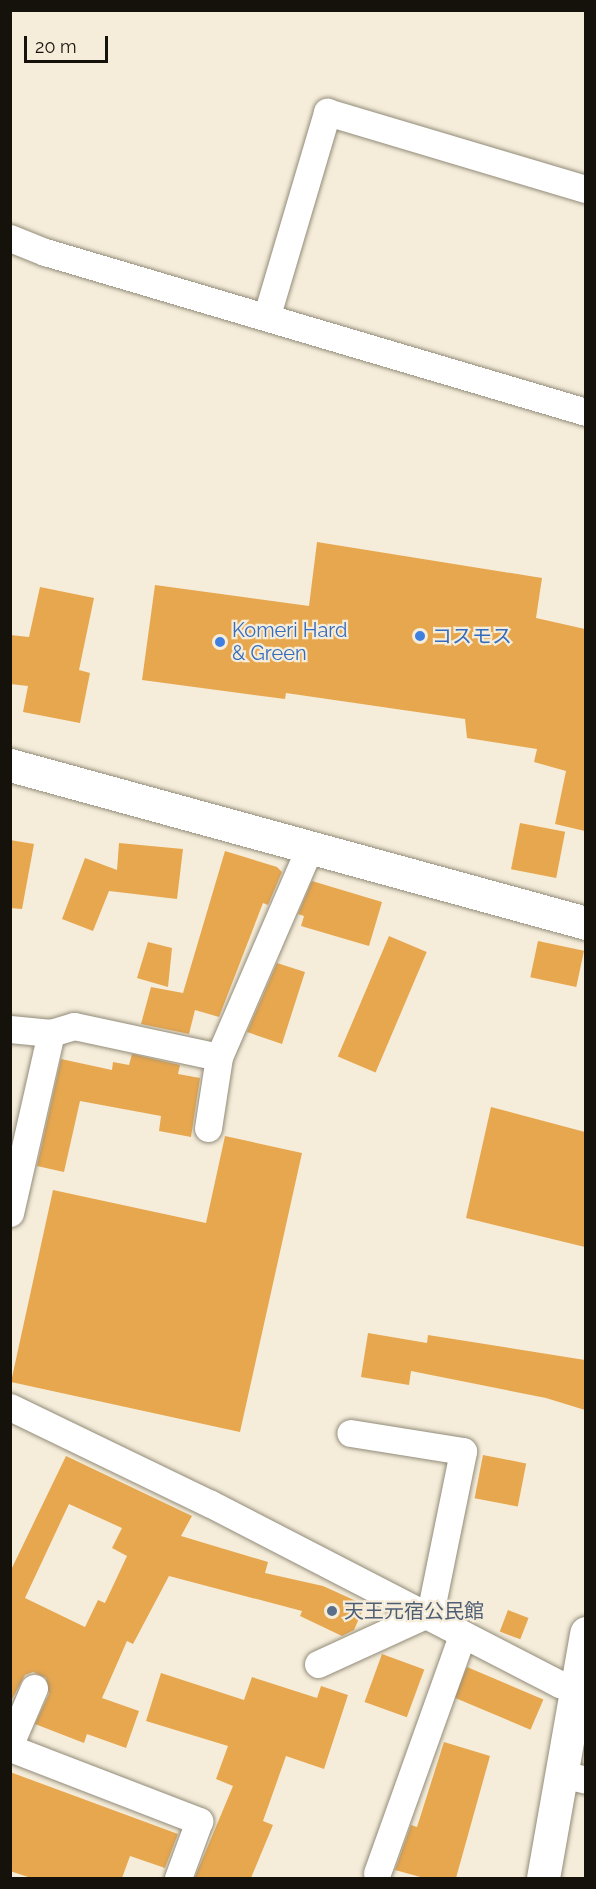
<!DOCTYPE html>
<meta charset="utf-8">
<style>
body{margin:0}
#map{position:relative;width:596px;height:1889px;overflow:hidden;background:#f5edda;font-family:Raleway,"Noto Sans JP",sans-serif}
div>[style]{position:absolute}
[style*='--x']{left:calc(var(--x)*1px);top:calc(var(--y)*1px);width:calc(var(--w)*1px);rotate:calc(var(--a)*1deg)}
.building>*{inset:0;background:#e7a74f;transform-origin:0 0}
.roads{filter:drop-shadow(0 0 2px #928b79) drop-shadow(0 0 2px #928b79)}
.minor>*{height:27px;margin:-13.5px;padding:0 13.5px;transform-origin:13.5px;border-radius:13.5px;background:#fff}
.tertiary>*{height:33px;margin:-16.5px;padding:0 16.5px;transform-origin:16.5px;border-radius:16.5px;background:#fff}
.dots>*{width:16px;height:16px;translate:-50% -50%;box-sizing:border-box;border:3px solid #f5edda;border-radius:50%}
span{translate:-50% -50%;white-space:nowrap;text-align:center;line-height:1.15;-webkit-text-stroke:4.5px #f5edda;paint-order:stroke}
.shop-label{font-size:20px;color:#366cbe}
.left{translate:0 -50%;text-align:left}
.service-label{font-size:20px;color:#4e5e75}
.frame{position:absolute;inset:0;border:12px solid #15120c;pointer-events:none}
.scale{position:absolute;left:24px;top:36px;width:84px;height:27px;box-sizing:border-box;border:3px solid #15120c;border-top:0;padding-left:8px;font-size:18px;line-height:21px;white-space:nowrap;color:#15120c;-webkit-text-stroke:4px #f5edda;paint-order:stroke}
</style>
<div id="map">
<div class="building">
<i style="clip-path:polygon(317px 542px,542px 578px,536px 618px,585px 629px,585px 831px,555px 824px,566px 771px,534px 762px,537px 749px,467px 738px,465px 719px,286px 693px,285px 699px,142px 680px,155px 585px,309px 606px)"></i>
<i style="clip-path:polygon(40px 587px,94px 598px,79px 670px,90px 673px,80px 723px,23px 712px,28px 686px,10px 684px,10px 635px,29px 637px)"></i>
<i style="left:520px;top:823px;width:46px;height:47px;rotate:11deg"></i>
<i style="clip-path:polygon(10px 840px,34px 844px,22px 909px,10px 908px)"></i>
<i style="clip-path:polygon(119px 843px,183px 849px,177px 899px,109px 891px,93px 931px,62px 919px,85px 858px,117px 870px)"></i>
<i style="clip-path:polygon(225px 851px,277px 867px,282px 872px,268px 905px,263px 903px,219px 1017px,195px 1010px,189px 1034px,141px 1024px,151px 987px,183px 993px)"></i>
<i style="clip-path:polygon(312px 881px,382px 902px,369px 946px,301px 926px,304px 916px,298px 914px)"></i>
<i style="left:389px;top:936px;width:41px;height:131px;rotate:23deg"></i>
<i style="left:538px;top:941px;width:47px;height:37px;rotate:12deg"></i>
<i style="clip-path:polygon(148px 942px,172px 948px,168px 987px,137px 978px)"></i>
<i style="clip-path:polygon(277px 963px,305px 972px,282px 1044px,247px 1032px)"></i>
<i style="clip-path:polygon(132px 1054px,180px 1065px,178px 1074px,200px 1078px,191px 1137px,159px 1131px,161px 1116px,80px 1101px,64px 1172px,37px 1166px,61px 1059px,112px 1070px,113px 1062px,129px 1065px)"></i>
<i style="clip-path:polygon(491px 1107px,585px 1132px,585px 1247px,466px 1218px)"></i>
<i style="clip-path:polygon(225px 1136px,302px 1153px,240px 1432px,11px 1382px,53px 1190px,206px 1223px)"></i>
<i style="clip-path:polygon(368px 1333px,427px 1343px,428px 1335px,585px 1360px,585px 1410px,546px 1398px,411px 1371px,409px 1385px,361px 1377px)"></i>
<i style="left:483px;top:1455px;width:44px;height:44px;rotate:11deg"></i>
<i style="clip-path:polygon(evenodd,66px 1456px,192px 1516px,181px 1536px,268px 1562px,265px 1573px,323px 1586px,365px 1605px,354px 1630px,342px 1636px,300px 1616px,302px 1611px,169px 1576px,133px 1644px,127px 1641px,102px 1698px,139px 1711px,126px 1748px,87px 1734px,84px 1743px,35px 1724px,49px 1694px,46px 1678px,33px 1672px,25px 1675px,10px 1703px,10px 1572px,66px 1456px,69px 1504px,122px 1528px,112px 1548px,127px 1556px,105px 1603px,98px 1600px,85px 1627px,25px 1598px,69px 1504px)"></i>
<i style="left:508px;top:1610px;width:22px;height:23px;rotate:21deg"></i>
<i style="left:382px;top:1654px;width:45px;height:51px;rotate:20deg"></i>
<i style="left:467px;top:1667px;width:83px;height:33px;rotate:23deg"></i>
<i style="clip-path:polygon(161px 1673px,244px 1700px,252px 1677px,317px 1698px,321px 1686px,348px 1695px,324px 1769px,286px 1756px,263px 1821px,273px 1825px,251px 1878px,195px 1877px,233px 1786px,216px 1779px,228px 1746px,146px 1721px)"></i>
<i style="clip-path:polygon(444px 1742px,490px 1756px,456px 1878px,424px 1878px,395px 1870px,411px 1825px,417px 1827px)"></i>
<i style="clip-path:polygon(10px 1772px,178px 1834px,165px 1868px,130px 1856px,122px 1878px,31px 1878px,10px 1871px)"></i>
</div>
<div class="roads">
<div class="minor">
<i style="--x:10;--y:238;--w:38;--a:22"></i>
<i style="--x:45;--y:252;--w:564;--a:16.48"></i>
<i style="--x:267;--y:315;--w:212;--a:-73.5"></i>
<i style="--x:327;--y:112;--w:270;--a:16.6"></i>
<i style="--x:10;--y:1029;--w:41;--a:5.6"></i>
<i style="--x:51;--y:1033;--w:24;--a:-17"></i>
<i style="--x:74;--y:1026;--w:148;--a:12.1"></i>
<i style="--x:208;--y:1128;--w:72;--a:-81.2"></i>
<i style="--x:219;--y:1057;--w:229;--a:-66.6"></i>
<i style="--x:10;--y:1213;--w:185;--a:-77.2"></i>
<i style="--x:10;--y:1407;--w:221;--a:25.8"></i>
<i style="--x:209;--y:1503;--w:395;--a:27.3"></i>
<i style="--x:560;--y:1684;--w:16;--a:14"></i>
<i style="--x:318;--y:1664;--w:118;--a:-24.6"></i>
<i style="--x:425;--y:1615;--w:13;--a:-58"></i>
<i style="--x:432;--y:1604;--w:156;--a:-78.5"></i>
<i style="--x:463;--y:1451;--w:114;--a:-170.9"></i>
<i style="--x:10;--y:1744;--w:61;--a:-66.8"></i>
<i style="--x:10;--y:1748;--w:203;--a:21.1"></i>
<i style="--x:199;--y:1821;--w:61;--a:110.2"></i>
<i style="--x:561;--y:1774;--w:26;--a:13"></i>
<i style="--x:377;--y:1873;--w:253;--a:-70.3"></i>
</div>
<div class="tertiary">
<i style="--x:10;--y:765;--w:597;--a:15.34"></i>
<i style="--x:543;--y:1878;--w:249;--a:-80"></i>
</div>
</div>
<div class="dots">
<i style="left:420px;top:636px;background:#3f7fe0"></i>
<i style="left:220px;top:642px;background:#3f7fe0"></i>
<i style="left:332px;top:1611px;background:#5c6f8a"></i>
</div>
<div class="shop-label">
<span class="left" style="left:232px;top:642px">Komeri Hard<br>&amp; Green</span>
<span class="left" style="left:432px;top:636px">コスモス</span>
</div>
<div class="service-label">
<span class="left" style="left:344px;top:1611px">天王元宿公民館</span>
</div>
<div class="frame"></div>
<div class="scale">20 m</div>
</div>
